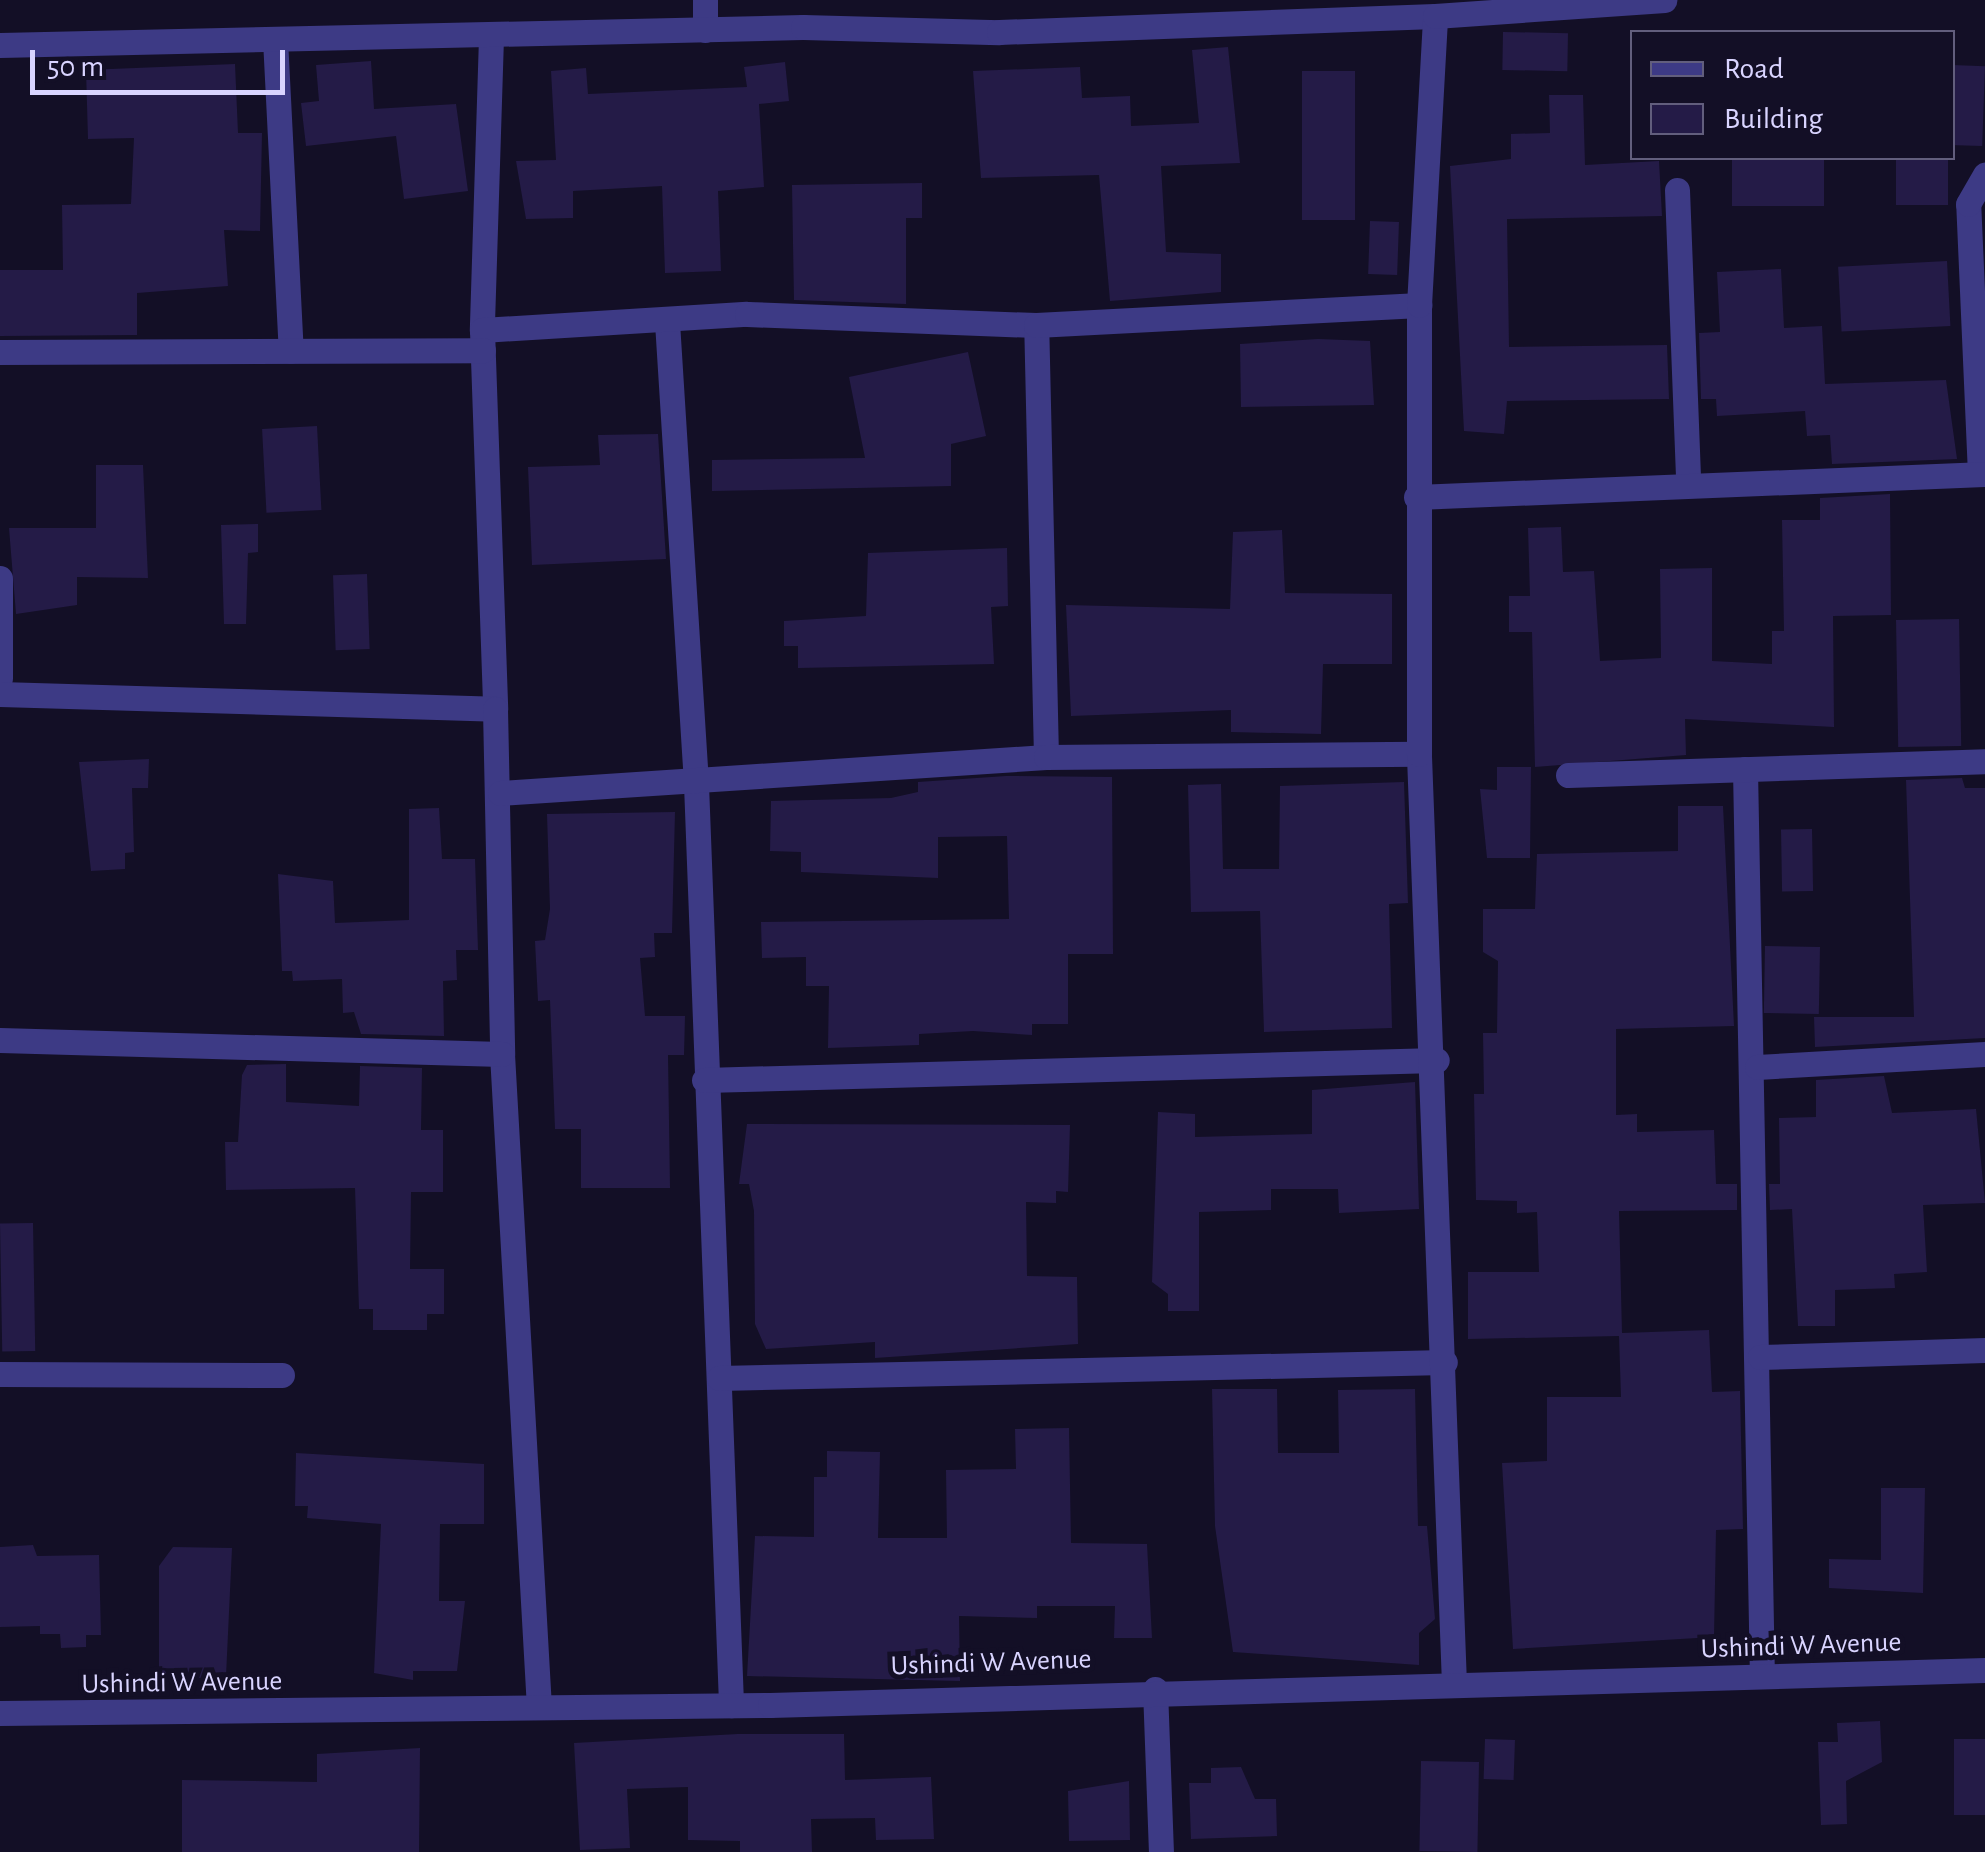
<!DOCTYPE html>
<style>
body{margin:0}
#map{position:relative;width:1985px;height:1852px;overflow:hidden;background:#130f26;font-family:"Alegreya Sans",sans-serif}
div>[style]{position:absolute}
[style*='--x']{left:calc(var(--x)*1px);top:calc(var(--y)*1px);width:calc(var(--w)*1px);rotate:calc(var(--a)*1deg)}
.building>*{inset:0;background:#241b47;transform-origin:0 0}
.street>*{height:25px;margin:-12.5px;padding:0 12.5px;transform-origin:12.5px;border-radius:12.5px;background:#3d3a85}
span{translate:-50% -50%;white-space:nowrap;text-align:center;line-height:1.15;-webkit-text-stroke:10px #130f26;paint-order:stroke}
.street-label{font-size:28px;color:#d9d4ff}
.legend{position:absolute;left:1630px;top:30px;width:325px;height:130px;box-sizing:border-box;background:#130f26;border:2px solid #625e7d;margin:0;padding:12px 18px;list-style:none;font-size:30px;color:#d9d4ff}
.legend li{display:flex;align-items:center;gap:20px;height:50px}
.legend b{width:50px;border:2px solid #625e7d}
.scale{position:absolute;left:30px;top:50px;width:255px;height:45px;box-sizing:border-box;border:5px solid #d9d4ff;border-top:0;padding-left:12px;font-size:30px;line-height:35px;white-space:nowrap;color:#d9d4ff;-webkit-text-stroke:8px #130f26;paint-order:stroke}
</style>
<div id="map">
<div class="building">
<i style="left:1503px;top:32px;width:65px;height:38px;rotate:1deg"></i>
<i style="clip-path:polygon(1228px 47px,1240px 163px,1161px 166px,1166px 252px,1221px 254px,1221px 292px,1110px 301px,1099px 175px,981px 178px,973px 71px,1080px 67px,1082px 98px,1130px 96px,1131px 126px,1199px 123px,1192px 50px)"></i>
<i style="clip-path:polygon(371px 61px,374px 109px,456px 104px,468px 191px,404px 199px,396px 136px,306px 146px,301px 103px,319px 101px,316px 65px)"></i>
<i style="clip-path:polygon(785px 62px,789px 101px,759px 104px,764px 187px,718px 191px,721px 271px,665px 273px,662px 186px,573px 191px,573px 218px,526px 219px,516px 161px,556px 160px,551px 71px,586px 68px,588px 94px,747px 87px,744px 67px)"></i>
<i style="clip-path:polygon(235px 64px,238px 133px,262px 133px,260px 231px,224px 230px,228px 286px,137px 293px,137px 335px,0 336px,0 270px,63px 270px,62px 205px,131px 204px,134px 138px,88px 139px,86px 70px)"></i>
<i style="left:1952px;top:65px;width:33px;height:80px;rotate:2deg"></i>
<i style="left:1355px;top:71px;width:149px;height:53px;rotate:90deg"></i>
<i style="clip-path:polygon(1549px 95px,1583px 95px,1585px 165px,1659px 161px,1662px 216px,1507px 219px,1509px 347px,1667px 345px,1669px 399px,1507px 401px,1504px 434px,1464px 431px,1450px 166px,1511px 159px,1511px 134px,1550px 133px)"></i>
<i style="left:1732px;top:158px;width:92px;height:48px"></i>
<i style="left:1896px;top:158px;width:52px;height:47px"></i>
<i style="clip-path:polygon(922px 183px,922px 218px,906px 218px,906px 304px,794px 300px,792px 185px)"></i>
<i style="left:1370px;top:221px;width:29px;height:53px;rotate:2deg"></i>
<i style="left:1947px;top:261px;width:65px;height:109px;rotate:87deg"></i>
<i style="clip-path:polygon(1781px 269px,1784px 328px,1822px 326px,1825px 384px,1946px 380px,1957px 459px,1832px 464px,1830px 435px,1807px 436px,1805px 411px,1717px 416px,1716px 399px,1701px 399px,1699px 333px,1720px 332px,1717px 272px)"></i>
<i style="clip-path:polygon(1318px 339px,1370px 341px,1374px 405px,1241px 407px,1240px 344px)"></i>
<i style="clip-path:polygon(968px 352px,986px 436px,951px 444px,951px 486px,712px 491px,712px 460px,865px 458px,849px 377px)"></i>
<i style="left:317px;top:426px;width:84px;height:55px;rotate:87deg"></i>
<i style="clip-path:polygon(658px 434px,666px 559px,532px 565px,528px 467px,600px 465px,598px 435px)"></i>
<i style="clip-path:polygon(96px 465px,143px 465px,148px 578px,77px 577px,77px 605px,16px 614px,9px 528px,96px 528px)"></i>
<i style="clip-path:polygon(1890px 494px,1891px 615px,1833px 616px,1834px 727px,1685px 719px,1686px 755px,1535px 767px,1532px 632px,1509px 632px,1509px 596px,1530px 596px,1528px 528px,1561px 527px,1563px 572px,1594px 571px,1600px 661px,1661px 658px,1660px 569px,1712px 568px,1712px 661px,1772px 664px,1772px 631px,1784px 631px,1782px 520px,1820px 520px,1820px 498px)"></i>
<i style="clip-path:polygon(258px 524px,258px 552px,248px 553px,246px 624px,224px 624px,221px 525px)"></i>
<i style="clip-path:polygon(1282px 530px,1285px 593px,1392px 594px,1392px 664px,1323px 664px,1321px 734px,1231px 732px,1231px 710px,1071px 716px,1066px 605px,1230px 609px,1233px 532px)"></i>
<i style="clip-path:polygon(1007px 548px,1008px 606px,991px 607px,994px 664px,798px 668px,798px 646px,784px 646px,784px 621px,866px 616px,868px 553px)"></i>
<i style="left:367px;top:574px;width:75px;height:34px;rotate:88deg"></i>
<i style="left:1959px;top:619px;width:127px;height:63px;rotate:89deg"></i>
<i style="clip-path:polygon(149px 759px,148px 788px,132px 788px,134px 852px,125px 853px,125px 869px,91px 871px,79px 762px)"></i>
<i style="clip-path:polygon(1497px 767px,1531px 767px,1530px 858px,1487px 858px,1480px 789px,1497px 790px)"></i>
<i style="clip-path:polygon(1006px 776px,1112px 777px,1113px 954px,1068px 954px,1068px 1024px,1032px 1024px,1032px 1035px,973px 1031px,919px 1034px,919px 1045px,828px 1048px,829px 986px,806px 986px,806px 957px,762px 958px,761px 922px,1009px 919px,1007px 836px,938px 837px,938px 878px,801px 872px,801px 852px,770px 851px,771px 801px,891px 798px,918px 792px,918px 782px)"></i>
<i style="clip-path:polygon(1962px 778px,1965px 788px,1985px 788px,1985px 1038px,1815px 1047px,1814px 1017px,1914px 1017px,1906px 780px)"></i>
<i style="clip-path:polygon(1404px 782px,1408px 903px,1389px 904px,1392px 1028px,1264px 1032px,1260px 911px,1191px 912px,1188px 785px,1221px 784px,1223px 869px,1279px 869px,1280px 786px)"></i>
<i style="clip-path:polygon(1678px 806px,1723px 806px,1734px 1026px,1616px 1029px,1616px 1115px,1637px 1114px,1637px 1132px,1714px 1130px,1716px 1184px,1737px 1184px,1737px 1210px,1619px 1211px,1622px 1333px,1709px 1330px,1712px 1392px,1740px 1391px,1743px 1529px,1716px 1530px,1714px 1637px,1513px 1649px,1502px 1463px,1547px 1461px,1547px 1397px,1621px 1397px,1619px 1336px,1468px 1339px,1468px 1272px,1539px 1272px,1537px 1212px,1517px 1213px,1517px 1201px,1476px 1200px,1474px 1094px,1484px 1094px,1483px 1033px,1497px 1033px,1498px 961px,1483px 952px,1483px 909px,1535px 909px,1537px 854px,1678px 851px)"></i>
<i style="clip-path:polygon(439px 808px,442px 859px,475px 859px,478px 950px,456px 950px,457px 980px,443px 981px,444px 1036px,361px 1034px,354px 1012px,343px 1013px,342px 979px,293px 981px,292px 971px,282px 971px,278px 874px,333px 881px,335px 923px,409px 920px,409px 809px)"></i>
<i style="clip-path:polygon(675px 812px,672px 933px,654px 933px,655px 957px,640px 958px,645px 1016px,685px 1016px,684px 1055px,668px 1055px,670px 1188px,581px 1188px,581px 1129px,555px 1129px,550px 1000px,538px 1001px,535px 941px,545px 940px,550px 909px,547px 814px)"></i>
<i style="left:1812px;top:829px;width:62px;height:31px;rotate:89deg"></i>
<i style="left:1765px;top:946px;width:55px;height:67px;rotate:1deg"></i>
<i style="clip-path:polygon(286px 1064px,286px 1102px,359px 1106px,360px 1066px,422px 1068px,421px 1130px,443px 1130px,443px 1192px,411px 1192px,410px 1269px,444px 1269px,444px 1314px,427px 1314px,427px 1330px,373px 1330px,373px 1309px,359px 1309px,355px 1188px,226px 1190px,225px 1142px,238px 1142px,242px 1075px,247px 1065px)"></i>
<i style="clip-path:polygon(1884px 1076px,1892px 1113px,1976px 1109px,1985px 1203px,1923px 1205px,1927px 1272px,1894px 1274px,1895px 1288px,1835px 1290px,1835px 1326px,1798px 1326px,1792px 1209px,1770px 1210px,1769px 1184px,1780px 1184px,1779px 1118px,1816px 1117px,1816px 1080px)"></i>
<i style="clip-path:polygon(1415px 1082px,1419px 1209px,1339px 1213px,1338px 1189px,1271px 1189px,1271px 1210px,1199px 1212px,1199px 1311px,1168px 1311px,1168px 1294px,1152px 1282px,1158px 1112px,1195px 1114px,1195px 1137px,1312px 1134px,1312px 1090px)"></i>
<i style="clip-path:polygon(747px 1124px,1070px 1125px,1068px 1192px,1056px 1191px,1056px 1203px,1026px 1202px,1027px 1276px,1077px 1277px,1078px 1344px,875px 1358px,875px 1342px,766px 1349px,755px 1324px,754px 1211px,749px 1184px,739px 1184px)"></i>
<i style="left:33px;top:1223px;width:128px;height:33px;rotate:89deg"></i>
<i style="clip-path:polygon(1212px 1389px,1277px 1389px,1278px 1453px,1339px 1453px,1338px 1390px,1415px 1389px,1418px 1526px,1427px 1526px,1435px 1619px,1419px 1633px,1419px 1665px,1233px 1652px,1215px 1526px)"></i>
<i style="clip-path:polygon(1069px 1428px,1071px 1543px,1147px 1544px,1152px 1638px,1114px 1638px,1115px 1606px,1037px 1606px,1037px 1618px,959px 1616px,960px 1681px,747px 1676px,755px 1536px,814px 1537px,814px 1477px,827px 1477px,827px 1451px,880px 1452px,878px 1538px,947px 1538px,946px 1470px,1016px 1469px,1015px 1429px)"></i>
<i style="clip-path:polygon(296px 1453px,484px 1464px,484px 1524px,440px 1524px,439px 1601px,465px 1601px,457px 1671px,413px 1671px,413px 1680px,374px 1673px,381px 1524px,307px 1518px,308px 1506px,295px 1506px)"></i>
<i style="clip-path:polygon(1881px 1488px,1925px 1488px,1923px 1593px,1829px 1588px,1829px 1559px,1881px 1560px)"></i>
<i style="clip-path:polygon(33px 1545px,37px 1556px,99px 1555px,101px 1635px,86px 1635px,86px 1647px,61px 1648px,60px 1634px,40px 1634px,40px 1626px,0 1627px,0 1547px)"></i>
<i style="clip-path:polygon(173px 1547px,232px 1548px,226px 1676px,159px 1681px,159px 1566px)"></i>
<i style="clip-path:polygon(1880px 1721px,1882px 1762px,1846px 1781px,1847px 1824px,1821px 1825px,1818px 1742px,1838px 1742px,1837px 1723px)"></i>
<i style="clip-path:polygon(738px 1734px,844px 1734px,845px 1780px,931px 1777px,934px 1839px,876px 1840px,875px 1818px,811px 1819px,812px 1852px,740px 1852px,740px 1841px,688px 1840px,688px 1787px,627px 1789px,630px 1848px,580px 1850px,574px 1743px)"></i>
<i style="left:1485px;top:1739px;width:30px;height:40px;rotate:2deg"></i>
<i style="left:1954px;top:1739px;width:31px;height:76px"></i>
<i style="clip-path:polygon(420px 1748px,419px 1852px,182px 1852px,182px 1780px,317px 1782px,317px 1754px)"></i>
<i style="left:1479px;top:1762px;width:90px;height:58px;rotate:91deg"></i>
<i style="clip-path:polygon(1241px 1767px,1255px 1799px,1276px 1799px,1277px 1836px,1191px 1839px,1189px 1783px,1211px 1783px,1211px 1768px)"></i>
<i style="clip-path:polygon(1129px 1781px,1130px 1840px,1069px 1841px,1068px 1791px)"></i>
</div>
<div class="street">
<i style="--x:705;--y:0;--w:30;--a:90"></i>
<i style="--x:491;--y:37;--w:293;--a:91.8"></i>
<i style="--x:482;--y:330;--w:379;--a:88"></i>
<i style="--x:275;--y:39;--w:312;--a:87.1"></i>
<i style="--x:0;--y:45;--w:803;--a:-1.28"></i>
<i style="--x:803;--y:27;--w:196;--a:1.5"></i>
<i style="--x:999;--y:32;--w:436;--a:-2.1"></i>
<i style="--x:1677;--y:190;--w:292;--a:87.8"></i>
<i style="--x:667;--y:322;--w:463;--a:86.4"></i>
<i style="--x:696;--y:784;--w:922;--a:87.82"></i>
<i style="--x:482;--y:330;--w:265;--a:-3.5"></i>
<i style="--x:747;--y:314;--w:289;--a:2.2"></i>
<i style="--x:0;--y:352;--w:483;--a:-0.2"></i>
<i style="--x:1980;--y:474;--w:270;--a:-92.5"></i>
<i style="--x:1968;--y:204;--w:34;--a:-60"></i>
<i style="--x:1416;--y:497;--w:569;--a:-2.31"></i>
<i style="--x:0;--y:578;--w:100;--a:90"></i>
<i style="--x:0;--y:694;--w:495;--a:1.7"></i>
<i style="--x:495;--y:709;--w:345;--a:88.8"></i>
<i style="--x:502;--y:1054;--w:654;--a:86.76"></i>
<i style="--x:1046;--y:757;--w:432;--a:-91.3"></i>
<i style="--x:1036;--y:325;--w:384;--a:-3"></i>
<i style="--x:1745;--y:769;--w:907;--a:88.93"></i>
<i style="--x:1568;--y:775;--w:417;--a:-1.9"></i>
<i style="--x:500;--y:793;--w:547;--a:-3.77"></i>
<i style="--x:1046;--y:757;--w:373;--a:-0.5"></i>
<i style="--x:0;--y:1040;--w:502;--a:1.6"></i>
<i style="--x:1757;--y:1067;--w:228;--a:-3.3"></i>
<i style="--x:704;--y:1080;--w:733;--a:-1.56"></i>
<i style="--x:1760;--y:1357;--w:225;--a:-1.8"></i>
<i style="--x:0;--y:1374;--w:282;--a:0.2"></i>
<i style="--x:719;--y:1378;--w:726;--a:-1.26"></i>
<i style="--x:1454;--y:1684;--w:931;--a:-92.16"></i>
<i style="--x:1419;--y:754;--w:449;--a:-90"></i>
<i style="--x:1419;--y:305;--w:289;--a:-86.8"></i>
<i style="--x:1435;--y:16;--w:230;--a:-4"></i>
<i style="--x:1155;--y:1689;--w:163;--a:87.9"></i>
<i style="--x:0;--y:1713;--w:770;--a:-0.6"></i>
<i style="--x:770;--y:1705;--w:1216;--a:-1.65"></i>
</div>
<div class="street-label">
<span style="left:1801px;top:1646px;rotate:-2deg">Ushindi W Avenue</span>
<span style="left:991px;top:1663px;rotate:-2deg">Ushindi W Avenue</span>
<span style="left:182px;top:1683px;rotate:-1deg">Ushindi W Avenue</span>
</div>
<ul class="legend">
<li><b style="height:12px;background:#3d3a85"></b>Road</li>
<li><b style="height:28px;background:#241b47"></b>Building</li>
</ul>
<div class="scale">50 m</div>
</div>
